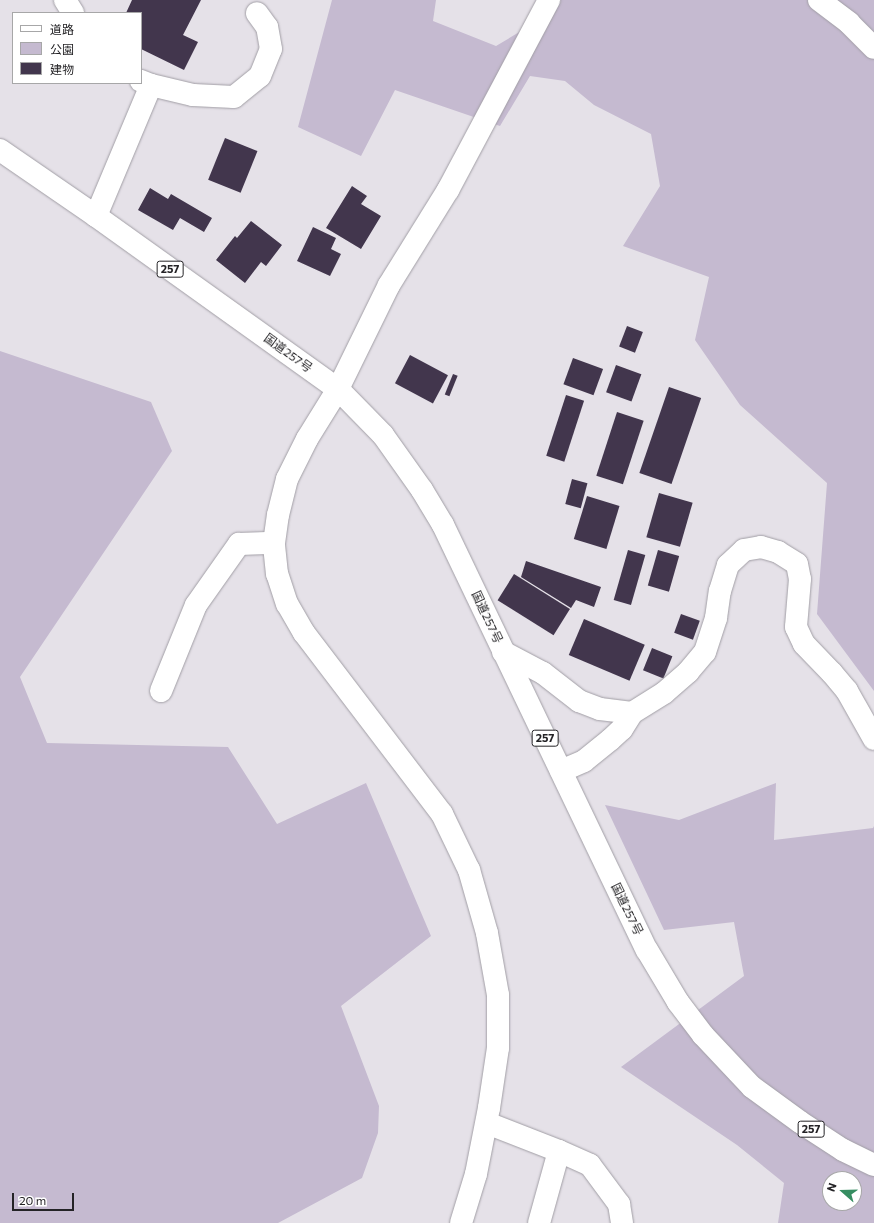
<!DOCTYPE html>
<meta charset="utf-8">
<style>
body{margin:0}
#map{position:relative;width:874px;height:1223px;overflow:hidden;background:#e5e1e8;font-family:Commissioner,"Noto Sans JP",sans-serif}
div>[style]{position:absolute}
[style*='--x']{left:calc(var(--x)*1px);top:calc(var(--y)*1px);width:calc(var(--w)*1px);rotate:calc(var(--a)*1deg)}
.green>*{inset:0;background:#c5bad0}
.building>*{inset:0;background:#42364d;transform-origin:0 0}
.roads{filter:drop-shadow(0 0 1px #a19ea5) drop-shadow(0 0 1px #a19ea5)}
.minor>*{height:22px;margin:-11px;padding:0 11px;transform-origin:11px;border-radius:11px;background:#fff}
.highway>*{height:22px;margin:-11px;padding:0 11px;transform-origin:11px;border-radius:11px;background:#fff}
span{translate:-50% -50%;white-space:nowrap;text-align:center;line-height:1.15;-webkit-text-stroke:4px #fff;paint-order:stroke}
.shield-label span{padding:1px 3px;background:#fff;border:1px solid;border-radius:3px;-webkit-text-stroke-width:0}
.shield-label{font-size:11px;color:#242326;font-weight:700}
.street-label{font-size:12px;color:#242326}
.legend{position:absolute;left:12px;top:12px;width:130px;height:72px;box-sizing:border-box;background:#fff;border:1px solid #a7a7a8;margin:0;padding:5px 7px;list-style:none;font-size:12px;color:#242326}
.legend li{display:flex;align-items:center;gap:8px;height:20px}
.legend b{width:20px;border:1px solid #a7a7a8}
.north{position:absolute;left:822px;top:1171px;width:40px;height:40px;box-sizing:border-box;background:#fff;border:1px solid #a7a7a8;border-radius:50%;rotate:290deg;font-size:11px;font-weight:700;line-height:16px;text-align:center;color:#242326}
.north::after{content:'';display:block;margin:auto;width:14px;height:18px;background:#368d61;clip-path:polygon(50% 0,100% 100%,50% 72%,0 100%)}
.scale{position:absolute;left:12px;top:1193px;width:62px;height:18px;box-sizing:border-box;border:2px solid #242326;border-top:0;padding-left:5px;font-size:12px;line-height:14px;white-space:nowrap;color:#242326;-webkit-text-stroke:3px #fff;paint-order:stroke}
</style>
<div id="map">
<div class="green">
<i style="clip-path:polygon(332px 0,436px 0,433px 21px,496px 46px,553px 12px,560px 0,874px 0,874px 691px,817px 614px,827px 483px,740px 405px,695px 340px,709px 277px,623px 246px,660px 186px,651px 134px,594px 105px,565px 81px,530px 76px,500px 126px,395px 90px,361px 156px,298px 127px)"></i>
<i style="clip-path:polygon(0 351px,151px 402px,172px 451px,20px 677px,47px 743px,228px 747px,277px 824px,366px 783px,431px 936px,341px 1006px,379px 1106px,378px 1133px,362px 1178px,278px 1223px,0 1223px)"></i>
<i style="clip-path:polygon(evenodd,776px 783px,774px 840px,873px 828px,874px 826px,874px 1223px,778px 1223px,784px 1183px,737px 1145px,621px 1067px,744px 976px,734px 922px,664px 930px,605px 805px,679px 820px,776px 783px,830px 1179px,854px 1179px,854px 1203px,830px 1203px,830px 1179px)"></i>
</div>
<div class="building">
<i style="clip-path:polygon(132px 0,201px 0,183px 35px,198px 42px,184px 70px,141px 49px,141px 13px,126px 13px)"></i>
<i style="left:225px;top:138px;width:35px;height:45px;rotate:22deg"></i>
<i style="clip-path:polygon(352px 186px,367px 196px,361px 204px,381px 216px,361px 249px,326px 228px)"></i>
<i style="clip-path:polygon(150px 188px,168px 199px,171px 194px,212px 218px,204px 232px,180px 218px,173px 230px,138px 210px)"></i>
<i style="clip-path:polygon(251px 221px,282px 245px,266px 266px,261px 262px,245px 283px,216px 260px,235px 236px,237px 238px)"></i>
<i style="clip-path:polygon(313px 227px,336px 238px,331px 249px,341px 254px,330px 276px,297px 261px)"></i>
<i style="left:627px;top:326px;width:17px;height:22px;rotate:21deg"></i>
<i style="left:410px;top:355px;width:43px;height:32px;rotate:28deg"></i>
<i style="left:573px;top:358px;width:32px;height:28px;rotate:20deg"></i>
<i style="left:616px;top:365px;width:27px;height:29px;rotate:20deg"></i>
<i style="left:453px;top:374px;width:5px;height:22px;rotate:22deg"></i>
<i style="left:669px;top:387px;width:34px;height:91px;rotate:19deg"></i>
<i style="left:566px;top:395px;width:19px;height:64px;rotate:18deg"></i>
<i style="left:617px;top:412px;width:28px;height:67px;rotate:18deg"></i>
<i style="left:572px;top:479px;width:16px;height:26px;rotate:15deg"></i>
<i style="left:659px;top:493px;width:35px;height:46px;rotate:16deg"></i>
<i style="left:587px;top:496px;width:34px;height:45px;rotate:17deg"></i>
<i style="left:628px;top:550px;width:18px;height:52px;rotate:16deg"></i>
<i style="left:658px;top:550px;width:22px;height:37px;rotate:16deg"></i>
<i style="clip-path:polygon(526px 561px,601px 587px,594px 607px,576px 600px,571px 608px,521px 577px)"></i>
<i style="left:514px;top:574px;width:66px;height:31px;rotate:32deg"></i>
<i style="left:681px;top:614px;width:20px;height:20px;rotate:20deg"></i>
<i style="left:584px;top:619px;width:66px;height:39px;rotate:23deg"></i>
<i style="left:652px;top:648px;width:22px;height:24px;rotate:22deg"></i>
</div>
<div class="roads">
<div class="minor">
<i style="--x:65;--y:0;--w:15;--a:58"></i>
<i style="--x:819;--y:0;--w:38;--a:37"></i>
<i style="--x:849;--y:23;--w:35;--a:45"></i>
<i style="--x:151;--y:85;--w:43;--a:13.4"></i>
<i style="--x:193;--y:95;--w:41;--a:2.8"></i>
<i style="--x:234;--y:97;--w:33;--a:-39"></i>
<i style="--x:260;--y:76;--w:29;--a:-68"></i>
<i style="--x:271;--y:49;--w:22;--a:-100"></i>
<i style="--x:267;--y:27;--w:17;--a:-126"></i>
<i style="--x:96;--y:216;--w:142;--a:-67.2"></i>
<i style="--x:151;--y:85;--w:11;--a:-158"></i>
<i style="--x:503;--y:652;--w:45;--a:27.7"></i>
<i style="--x:543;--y:673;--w:46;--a:37.9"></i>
<i style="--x:579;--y:701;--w:22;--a:21"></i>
<i style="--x:600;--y:709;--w:32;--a:7"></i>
<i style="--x:632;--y:713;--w:38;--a:-32"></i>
<i style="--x:664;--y:693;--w:32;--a:-41"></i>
<i style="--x:688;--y:672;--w:26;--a:-50"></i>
<i style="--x:705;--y:652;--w:36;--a:-72"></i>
<i style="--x:716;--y:618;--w:27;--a:-82"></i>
<i style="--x:720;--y:591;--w:27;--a:-73"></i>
<i style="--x:728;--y:565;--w:22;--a:-43"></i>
<i style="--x:744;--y:550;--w:17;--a:-10"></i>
<i style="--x:761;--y:547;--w:18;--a:16"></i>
<i style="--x:778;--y:552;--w:22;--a:32"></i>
<i style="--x:797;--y:564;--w:15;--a:79"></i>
<i style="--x:800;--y:579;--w:48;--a:94.8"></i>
<i style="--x:796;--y:627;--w:19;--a:65"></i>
<i style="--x:804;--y:644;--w:40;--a:46"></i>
<i style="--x:832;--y:673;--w:23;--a:50"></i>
<i style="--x:847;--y:691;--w:55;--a:60.6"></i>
<i style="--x:161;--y:691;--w:93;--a:-67.9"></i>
<i style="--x:196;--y:605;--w:75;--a:-54.8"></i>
<i style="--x:239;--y:544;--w:35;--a:-2"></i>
<i style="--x:561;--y:771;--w:25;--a:-23"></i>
<i style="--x:584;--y:761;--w:33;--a:-39"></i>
<i style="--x:610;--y:740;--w:16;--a:-43"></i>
<i style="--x:622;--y:729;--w:19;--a:-58"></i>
<i style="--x:487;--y:1123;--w:77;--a:21.3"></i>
<i style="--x:559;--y:1151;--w:75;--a:105.5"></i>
<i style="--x:559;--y:1151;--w:34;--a:24"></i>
<i style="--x:590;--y:1165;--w:49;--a:53.4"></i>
<i style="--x:619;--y:1204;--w:19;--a:81"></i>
<i style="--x:461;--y:1223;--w:51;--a:-73"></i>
<i style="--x:476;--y:1174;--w:67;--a:-78.9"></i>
<i style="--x:489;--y:1108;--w:61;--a:-81.5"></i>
<i style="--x:498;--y:1048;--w:53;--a:-90"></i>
<i style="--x:498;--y:995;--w:63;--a:-100.1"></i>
<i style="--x:487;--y:933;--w:66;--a:-105.9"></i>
<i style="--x:469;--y:870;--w:62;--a:-115.7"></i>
<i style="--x:442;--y:814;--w:228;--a:-127.3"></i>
<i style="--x:304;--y:633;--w:34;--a:-120"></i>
<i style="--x:287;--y:604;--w:32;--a:-108"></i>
<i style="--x:277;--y:574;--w:31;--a:-96"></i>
<i style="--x:274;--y:543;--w:28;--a:-82"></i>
<i style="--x:278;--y:515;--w:37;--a:-76"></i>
<i style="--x:287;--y:479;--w:45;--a:-63.4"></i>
<i style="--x:307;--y:439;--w:59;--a:-58.2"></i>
<i style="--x:338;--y:389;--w:116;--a:-63.9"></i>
<i style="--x:389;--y:285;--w:112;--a:-58.2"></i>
<i style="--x:448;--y:190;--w:215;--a:-62"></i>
</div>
<div class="highway">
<i style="--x:0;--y:150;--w:116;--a:34.5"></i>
<i style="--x:96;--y:216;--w:297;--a:35.6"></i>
<i style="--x:338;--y:389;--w:64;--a:45.6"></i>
<i style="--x:383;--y:435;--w:67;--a:54.7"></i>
<i style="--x:422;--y:490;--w:41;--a:59"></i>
<i style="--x:443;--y:525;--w:471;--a:64.4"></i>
<i style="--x:647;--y:950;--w:61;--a:59.2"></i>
<i style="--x:678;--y:1002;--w:41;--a:52.9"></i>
<i style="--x:703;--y:1035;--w:71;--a:46.7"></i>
<i style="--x:752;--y:1087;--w:59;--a:36.1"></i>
<i style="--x:800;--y:1122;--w:51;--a:33.1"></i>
<i style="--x:843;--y:1150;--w:34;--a:26"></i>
</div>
</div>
<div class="shield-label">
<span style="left:170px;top:269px">257</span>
<span style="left:545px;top:738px">257</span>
<span style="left:811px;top:1129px">257</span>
</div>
<div class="street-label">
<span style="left:288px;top:353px;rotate:36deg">国道257号</span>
<span style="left:487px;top:617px;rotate:65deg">国道257号</span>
<span style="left:627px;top:909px;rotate:64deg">国道257号</span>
</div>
<ul class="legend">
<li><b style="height:5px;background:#fff"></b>道路</li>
<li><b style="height:11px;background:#c5bad0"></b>公園</li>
<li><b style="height:11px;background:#42364d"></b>建物</li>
</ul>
<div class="north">N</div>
<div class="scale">20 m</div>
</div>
